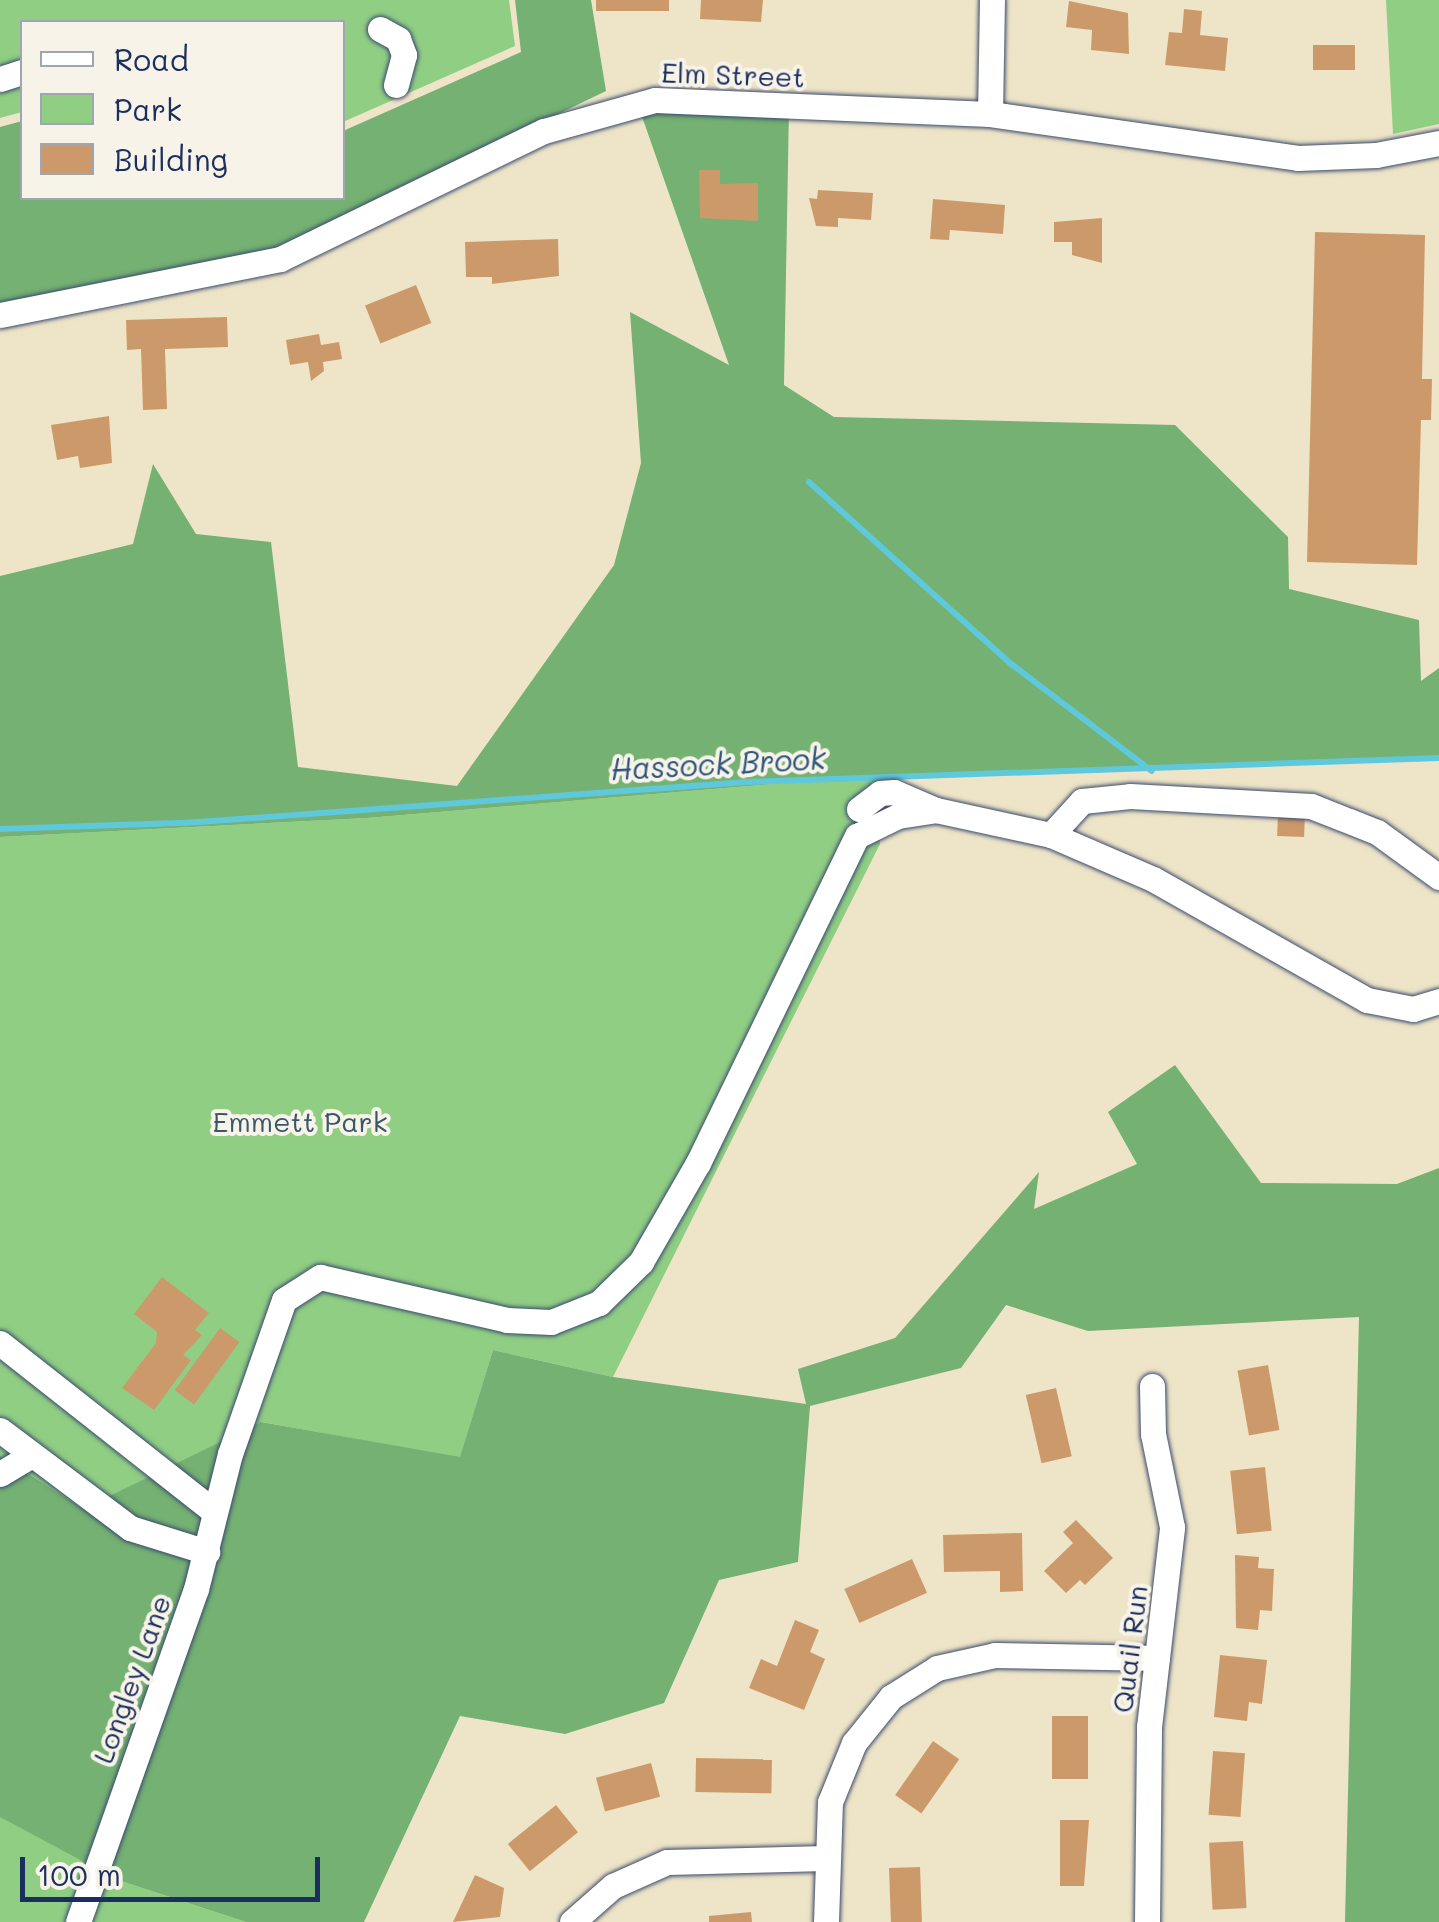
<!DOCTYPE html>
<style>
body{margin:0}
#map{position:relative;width:1439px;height:1922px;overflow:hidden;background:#eee5c8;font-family:Mali,sans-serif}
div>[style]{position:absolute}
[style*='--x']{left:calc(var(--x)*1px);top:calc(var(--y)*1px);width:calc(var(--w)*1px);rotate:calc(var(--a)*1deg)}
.green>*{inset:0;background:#90ce84}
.forest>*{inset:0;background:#74b172}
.stream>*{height:6px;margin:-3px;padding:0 3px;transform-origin:3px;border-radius:3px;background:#5fc8db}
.building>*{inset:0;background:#cc9a6a;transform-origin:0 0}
.roads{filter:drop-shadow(0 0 2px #3b4a6e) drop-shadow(0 0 2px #3b4a6e)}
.minor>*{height:25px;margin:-12.5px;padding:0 12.5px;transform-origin:12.5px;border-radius:12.5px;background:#fff}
span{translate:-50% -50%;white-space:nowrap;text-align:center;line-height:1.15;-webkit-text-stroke:8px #f7f3e8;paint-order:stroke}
.street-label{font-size:28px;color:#1b2f5e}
.park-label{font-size:28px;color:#385768}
.water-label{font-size:30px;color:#2c557d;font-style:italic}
.legend{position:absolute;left:20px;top:20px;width:325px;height:180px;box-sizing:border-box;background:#f7f3e8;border:2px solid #9fa5b1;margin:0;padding:12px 18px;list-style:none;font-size:30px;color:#1b2f5e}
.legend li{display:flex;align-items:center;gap:20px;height:50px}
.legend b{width:50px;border:2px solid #9fa5b1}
.scale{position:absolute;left:20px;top:1857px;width:300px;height:45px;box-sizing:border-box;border:5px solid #1b2f5e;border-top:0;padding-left:12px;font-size:30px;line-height:35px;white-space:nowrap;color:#1b2f5e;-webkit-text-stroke:8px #f7f3e8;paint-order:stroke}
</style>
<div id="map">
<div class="green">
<i style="clip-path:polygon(0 0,509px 0,515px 46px,343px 122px,342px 22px,22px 22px,22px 112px,0 118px)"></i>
<i style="clip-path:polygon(1386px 0,1439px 0,1439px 124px,1393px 134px)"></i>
<i style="clip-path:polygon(880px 775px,880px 844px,613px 1377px,493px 1350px,460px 1458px,262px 1422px,118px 1880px,246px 1922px,0 1922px,0 837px,367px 818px)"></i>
</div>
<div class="forest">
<i style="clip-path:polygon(515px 0,591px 0,606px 91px,220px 277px,0 315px,0 127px,22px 121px,22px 198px,342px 198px,343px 131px,521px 52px)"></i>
<i style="clip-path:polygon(639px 108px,789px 108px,784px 385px,834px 417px,1175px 425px,1288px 537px,1289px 589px,1419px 620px,1421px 681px,1439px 668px,1439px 758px,880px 775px,367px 818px,0 837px,0 576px,133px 544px,153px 464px,196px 534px,271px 542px,298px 767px,457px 786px,614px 565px,641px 463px,630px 312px,729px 365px)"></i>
<i style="clip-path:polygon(1175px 1065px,1261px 1183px,1397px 1184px,1439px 1168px,1439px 1922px,1345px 1922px,1359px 1317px,1088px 1331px,1006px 1305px,961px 1368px,810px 1406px,798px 1562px,719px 1580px,664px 1703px,565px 1734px,460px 1716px,364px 1922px,246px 1922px,118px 1880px,0 1817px,0 1456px,83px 1509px,261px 1422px,460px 1457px,493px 1350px,613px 1377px,806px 1404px,798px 1369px,895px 1338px,1039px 1172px,1034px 1209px,1137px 1164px,1108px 1112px)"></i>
</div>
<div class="stream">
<i style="--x:809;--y:482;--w:270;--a:42"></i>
<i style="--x:1010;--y:663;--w:178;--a:37.3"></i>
<i style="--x:0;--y:829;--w:185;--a:-1.9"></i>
<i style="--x:185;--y:823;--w:563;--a:-4.17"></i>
<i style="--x:747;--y:782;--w:692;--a:-1.99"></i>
</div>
<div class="building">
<i style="left:596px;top:0;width:73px;height:11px"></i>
<i style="clip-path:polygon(701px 0,763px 0,761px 22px,700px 19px)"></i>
<i style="clip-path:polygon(1069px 1px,1128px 13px,1129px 54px,1091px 50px,1092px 30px,1066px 27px)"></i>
<i style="clip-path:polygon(1184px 9px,1202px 11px,1200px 35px,1228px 38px,1225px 71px,1165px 65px,1169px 32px,1182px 33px)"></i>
<i style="left:1355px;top:45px;width:25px;height:42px;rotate:90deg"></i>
<i style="clip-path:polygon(699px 170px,720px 170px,720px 184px,758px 183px,758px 221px,700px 218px)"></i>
<i style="clip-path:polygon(818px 190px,873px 193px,871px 220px,838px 218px,838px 227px,816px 226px,809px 198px,817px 199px)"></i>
<i style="clip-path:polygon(933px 199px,1005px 205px,1003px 234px,950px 230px,949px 240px,930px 239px)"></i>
<i style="clip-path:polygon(1102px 218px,1102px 263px,1072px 255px,1072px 242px,1054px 242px,1054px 222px)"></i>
<i style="clip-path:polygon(1315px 232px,1425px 235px,1422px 379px,1432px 379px,1431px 420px,1421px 420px,1417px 565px,1307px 562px)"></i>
<i style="clip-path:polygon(558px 239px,559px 276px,492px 284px,492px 277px,466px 277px,465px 242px)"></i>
<i style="left:416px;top:285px;width:41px;height:55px;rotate:68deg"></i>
<i style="clip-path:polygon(227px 317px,228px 347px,165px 349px,167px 409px,143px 410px,141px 349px,127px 350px,126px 320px)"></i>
<i style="clip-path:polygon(319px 334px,321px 345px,339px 342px,342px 359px,323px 362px,324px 371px,311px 381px,308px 362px,290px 365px,286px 340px)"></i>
<i style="clip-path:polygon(109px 416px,112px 463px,80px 468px,78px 456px,57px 460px,51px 425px)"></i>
<i style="left:1278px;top:812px;width:27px;height:24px;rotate:2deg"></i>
<i style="clip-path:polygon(162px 1277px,209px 1313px,195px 1330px,202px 1335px,183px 1355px,191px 1360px,154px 1410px,122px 1388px,156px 1343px,157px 1332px,134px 1314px)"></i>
<i style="left:220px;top:1328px;width:24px;height:77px;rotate:36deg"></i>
<i style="left:1268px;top:1365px;width:66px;height:31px;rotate:80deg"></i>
<i style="left:1056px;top:1388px;width:70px;height:31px;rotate:77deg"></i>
<i style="left:1265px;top:1467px;width:64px;height:35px;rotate:84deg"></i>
<i style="clip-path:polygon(1076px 1520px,1113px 1558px,1085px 1585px,1080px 1580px,1066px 1593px,1044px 1571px,1073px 1543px,1063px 1532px)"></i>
<i style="clip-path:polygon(1022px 1533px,1023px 1591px,1000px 1592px,1000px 1571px,944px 1572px,943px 1535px)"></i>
<i style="clip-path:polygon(1235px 1555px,1259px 1557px,1258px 1568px,1274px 1569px,1272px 1611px,1260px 1610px,1258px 1630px,1236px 1628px)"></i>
<i style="left:912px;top:1559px;width:37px;height:74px;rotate:66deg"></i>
<i style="clip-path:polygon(795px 1620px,819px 1630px,810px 1652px,825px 1659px,804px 1710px,749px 1688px,761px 1659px,777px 1666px)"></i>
<i style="clip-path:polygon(1220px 1655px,1267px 1660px,1262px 1704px,1249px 1702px,1247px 1721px,1214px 1717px)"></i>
<i style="left:1052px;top:1716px;width:36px;height:63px"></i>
<i style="left:933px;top:1741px;width:32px;height:66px;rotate:35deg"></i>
<i style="left:1213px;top:1751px;width:32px;height:64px;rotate:4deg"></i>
<i style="left:696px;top:1758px;width:76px;height:34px;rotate:1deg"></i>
<i style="left:651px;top:1763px;width:35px;height:57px;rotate:75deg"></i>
<i style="left:556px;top:1805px;width:35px;height:62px;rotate:51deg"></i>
<i style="clip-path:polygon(1060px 1820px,1089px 1820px,1084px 1886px,1060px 1886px)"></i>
<i style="left:1243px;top:1841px;width:67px;height:34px;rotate:87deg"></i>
<i style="left:920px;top:1867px;width:55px;height:31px;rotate:88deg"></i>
<i style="clip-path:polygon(475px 1875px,504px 1888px,500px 1917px,453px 1922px)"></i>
<i style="clip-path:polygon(751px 1912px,752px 1922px,709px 1922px,709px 1916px)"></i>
</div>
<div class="roads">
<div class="minor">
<i style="--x:380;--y:29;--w:21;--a:29"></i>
<i style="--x:398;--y:39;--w:17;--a:69"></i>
<i style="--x:404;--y:55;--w:31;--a:105"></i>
<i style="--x:0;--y:79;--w:23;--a:-18"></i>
<i style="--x:990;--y:114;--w:114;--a:-89"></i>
<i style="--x:0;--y:315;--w:286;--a:-11.3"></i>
<i style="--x:280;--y:259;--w:293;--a:-25.9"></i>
<i style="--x:544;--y:131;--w:115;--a:-15.6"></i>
<i style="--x:655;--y:100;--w:335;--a:2.4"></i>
<i style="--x:990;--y:114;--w:311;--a:8.1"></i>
<i style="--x:1298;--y:158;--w:78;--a:-2.2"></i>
<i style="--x:1376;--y:155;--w:64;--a:-10.8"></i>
<i style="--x:859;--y:809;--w:26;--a:-37"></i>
<i style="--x:880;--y:793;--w:14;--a:-4"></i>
<i style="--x:894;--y:792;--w:46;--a:23.2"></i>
<i style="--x:1051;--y:835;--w:46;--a:-47.6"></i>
<i style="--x:1082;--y:801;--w:48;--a:-5.9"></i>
<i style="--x:1130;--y:796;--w:181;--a:3.2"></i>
<i style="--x:1311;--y:806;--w:71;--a:21.5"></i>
<i style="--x:1377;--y:832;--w:77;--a:36"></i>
<i style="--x:0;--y:1343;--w:273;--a:38.2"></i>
<i style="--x:0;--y:1430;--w:163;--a:37"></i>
<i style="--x:130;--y:1528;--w:81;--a:17.3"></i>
<i style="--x:0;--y:1474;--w:37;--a:-31"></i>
<i style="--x:78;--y:1922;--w:353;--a:-70.5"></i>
<i style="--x:196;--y:1589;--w:139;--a:-75.9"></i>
<i style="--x:230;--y:1454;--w:163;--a:-70.7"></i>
<i style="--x:284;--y:1300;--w:43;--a:-32.6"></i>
<i style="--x:320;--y:1277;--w:192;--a:12.9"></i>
<i style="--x:507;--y:1320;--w:44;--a:2.6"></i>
<i style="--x:551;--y:1322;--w:52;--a:-21.6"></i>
<i style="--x:599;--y:1303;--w:59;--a:-44.3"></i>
<i style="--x:641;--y:1262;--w:114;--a:-60.1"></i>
<i style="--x:698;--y:1163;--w:364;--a:-64.1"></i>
<i style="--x:857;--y:836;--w:46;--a:-26"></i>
<i style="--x:898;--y:816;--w:38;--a:-9"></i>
<i style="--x:936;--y:810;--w:118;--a:12.3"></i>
<i style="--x:1051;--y:835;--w:111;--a:23.3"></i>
<i style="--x:1153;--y:879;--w:246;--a:29.5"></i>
<i style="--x:1367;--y:1000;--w:47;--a:11.1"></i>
<i style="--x:1413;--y:1009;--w:27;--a:-17"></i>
<i style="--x:572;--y:1922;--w:55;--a:-41.3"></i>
<i style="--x:613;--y:1886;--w:59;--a:-24"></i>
<i style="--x:667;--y:1862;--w:159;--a:-1.4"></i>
<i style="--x:826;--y:1922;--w:120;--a:-88.1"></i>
<i style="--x:830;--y:1802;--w:64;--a:-67.9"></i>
<i style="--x:854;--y:1743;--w:59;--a:-51.2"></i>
<i style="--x:891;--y:1697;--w:54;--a:-32.2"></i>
<i style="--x:937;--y:1668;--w:59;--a:-12.6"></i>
<i style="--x:995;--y:1655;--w:162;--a:1.1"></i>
<i style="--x:1147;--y:1922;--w:195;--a:-89.4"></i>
<i style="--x:1149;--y:1727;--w:201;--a:-83.4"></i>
<i style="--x:1172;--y:1527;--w:95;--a:-101.5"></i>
<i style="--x:1153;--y:1434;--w:48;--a:-91.2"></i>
</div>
</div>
<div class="street-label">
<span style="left:733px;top:74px;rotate:2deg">Elm Street</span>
<span style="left:1129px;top:1649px;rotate:-83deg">Quail Run</span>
<span style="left:131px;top:1679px;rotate:-70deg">Longley Lane</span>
</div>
<div class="park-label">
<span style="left:300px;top:1121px">Emmett Park</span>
</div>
<div class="water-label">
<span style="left:718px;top:763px;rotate:-3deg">Hassock Brook</span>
</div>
<ul class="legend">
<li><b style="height:12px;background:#fff"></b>Road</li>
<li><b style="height:28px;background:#90ce84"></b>Park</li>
<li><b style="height:28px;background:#cc9a6a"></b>Building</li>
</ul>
<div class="scale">100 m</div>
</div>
